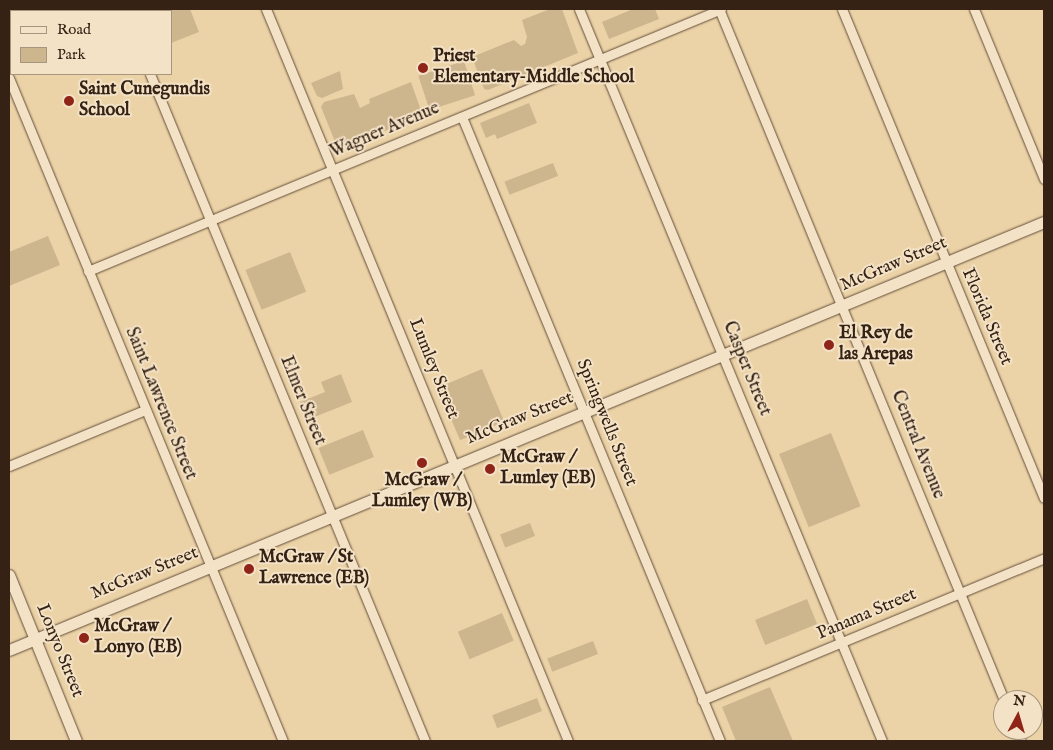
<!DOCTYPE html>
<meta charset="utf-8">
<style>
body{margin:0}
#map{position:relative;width:1053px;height:750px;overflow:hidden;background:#ecd3a7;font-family:"IM FELL English",serif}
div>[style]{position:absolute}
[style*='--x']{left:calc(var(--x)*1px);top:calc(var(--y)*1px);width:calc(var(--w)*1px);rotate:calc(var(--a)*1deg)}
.green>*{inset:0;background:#cdb58e;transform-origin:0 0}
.roads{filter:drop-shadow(0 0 1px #634e3a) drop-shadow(0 0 1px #634e3a)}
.minor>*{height:9px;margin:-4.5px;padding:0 4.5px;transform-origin:4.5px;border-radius:4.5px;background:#f3e2c6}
.tertiary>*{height:11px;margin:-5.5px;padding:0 5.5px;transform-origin:5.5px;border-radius:5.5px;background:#f3e2c6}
.dots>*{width:14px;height:14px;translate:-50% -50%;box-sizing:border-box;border:2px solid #f3e2c6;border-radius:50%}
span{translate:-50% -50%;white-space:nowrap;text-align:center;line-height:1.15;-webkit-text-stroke:4px #f3e2c6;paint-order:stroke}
.poi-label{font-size:18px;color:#352215;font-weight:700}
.left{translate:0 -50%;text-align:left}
.street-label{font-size:18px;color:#352215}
.frame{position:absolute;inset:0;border:10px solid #352215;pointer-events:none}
.legend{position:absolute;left:10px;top:10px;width:162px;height:65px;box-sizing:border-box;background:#f3e2c6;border:1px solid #a7957f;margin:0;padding:6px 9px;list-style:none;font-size:15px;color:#352215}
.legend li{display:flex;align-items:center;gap:10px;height:25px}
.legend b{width:25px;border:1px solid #a7957f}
.north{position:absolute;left:993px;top:690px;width:50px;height:50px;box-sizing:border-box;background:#f3e2c6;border:1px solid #a7957f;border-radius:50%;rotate:6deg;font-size:14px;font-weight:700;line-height:20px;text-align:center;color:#352215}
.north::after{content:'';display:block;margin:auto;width:18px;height:22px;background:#8f2418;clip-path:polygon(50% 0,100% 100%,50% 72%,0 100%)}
</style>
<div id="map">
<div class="green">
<i style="clip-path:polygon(141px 9px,190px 9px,199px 32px,171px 43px,171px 11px)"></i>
<i style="clip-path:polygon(550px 9px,562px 9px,578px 53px,488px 90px,484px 89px,472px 57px,514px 40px,521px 46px,525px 44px,527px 37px,522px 20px)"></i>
<i style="clip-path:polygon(633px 9px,655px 9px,659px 19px,609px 39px,602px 22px)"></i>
<i style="left:464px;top:61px;width:36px;height:48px;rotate:72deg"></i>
<i style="clip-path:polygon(340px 71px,343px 89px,322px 98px,317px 96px,311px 83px)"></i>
<i style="clip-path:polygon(411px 82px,423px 116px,338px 149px,321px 107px,324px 102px,354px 94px,360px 108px,370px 103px,369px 99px)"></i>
<i style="clip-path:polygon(529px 103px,537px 123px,497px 139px,495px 134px,486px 138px,480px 123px)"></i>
<i style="left:553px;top:163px;width:14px;height:52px;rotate:69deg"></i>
<i style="clip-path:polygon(48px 236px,60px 265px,9px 286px,9px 252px)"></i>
<i style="left:290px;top:252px;width:43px;height:48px;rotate:68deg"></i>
<i style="left:482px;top:369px;width:57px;height:48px;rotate:67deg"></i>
<i style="clip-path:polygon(341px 374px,352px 402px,307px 420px,300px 402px,325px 392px,321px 382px)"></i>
<i style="left:363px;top:430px;width:29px;height:48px;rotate:68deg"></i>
<i style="left:831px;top:433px;width:79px;height:56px;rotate:68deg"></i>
<i style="left:530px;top:523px;width:14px;height:32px;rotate:69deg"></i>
<i style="left:807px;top:599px;width:27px;height:56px;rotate:68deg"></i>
<i style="left:502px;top:613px;width:30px;height:48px;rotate:67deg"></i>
<i style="left:593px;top:641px;width:14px;height:49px;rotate:69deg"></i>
<i style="clip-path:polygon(770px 687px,793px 741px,736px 741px,722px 707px)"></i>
<i style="left:537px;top:698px;width:14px;height:48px;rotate:69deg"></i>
</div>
<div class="roads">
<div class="minor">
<i style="--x:124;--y:9;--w:2;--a:63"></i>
<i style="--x:266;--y:9;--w:792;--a:67.58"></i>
<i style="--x:579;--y:9;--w:792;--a:67.51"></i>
<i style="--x:719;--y:9;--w:747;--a:67.59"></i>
<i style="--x:842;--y:9;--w:529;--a:67.56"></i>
<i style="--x:974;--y:9;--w:184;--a:67.6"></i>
<i style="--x:150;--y:74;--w:721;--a:67.59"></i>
<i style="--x:9;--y:78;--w:717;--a:67.55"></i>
<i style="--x:462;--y:117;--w:675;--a:67.54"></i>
<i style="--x:88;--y:271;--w:685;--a:-22.48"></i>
<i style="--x:9;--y:466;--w:147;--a:-22.4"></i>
<i style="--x:702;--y:700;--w:370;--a:-22.5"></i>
<i style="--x:1016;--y:730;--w:12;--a:66"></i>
</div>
<div class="tertiary">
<i style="--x:9;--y:575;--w:179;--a:68"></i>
<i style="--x:9;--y:650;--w:1120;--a:-22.47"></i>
</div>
</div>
<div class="dots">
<i style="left:423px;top:68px;background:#8f2418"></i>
<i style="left:69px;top:101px;background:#8f2418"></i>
<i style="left:829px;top:345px;background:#8f2418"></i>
<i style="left:422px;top:463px;background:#8f2418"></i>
<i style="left:490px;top:469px;background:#8f2418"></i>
<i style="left:249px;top:569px;background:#8f2418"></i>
<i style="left:84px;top:638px;background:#8f2418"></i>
</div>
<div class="poi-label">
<span class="left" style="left:433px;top:68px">Priest<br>Elementary‑Middle School</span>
<span class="left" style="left:79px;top:101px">Saint Cunegundis<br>School</span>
<span class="left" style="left:839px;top:345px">El Rey de<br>las Arepas</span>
<span class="left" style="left:500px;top:469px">McGraw /<br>Lumley (EB)</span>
<span style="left:422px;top:492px">McGraw /<br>Lumley (WB)</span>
<span class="left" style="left:259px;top:569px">McGraw / St<br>Lawrence (EB)</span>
<span class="left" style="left:94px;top:638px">McGraw /<br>Lonyo (EB)</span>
</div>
<div class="street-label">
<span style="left:385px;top:131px;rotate:-23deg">Wagner Avenue</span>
<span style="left:894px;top:265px;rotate:-23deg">McGraw Street</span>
<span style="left:986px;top:317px;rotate:67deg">Florida Street</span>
<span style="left:433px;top:369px;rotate:68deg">Lumley Street</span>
<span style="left:746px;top:369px;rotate:68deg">Casper Street</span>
<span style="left:302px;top:401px;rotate:68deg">Elmer Street</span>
<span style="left:160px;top:404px;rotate:68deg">Saint Lawrence Street</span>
<span style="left:520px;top:419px;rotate:-22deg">McGraw Street</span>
<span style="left:606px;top:423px;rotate:68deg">Springwells Street</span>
<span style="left:917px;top:445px;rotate:68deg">Central Avenue</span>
<span style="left:145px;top:574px;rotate:-22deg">McGraw Street</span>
<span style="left:867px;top:615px;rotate:-23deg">Panama Street</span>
<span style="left:59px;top:651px;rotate:68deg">Lonyo Street</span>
</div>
<div class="frame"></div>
<ul class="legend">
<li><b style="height:6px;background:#f3e2c6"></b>Road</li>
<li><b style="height:14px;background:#cdb58e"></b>Park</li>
</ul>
<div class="north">N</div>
</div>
